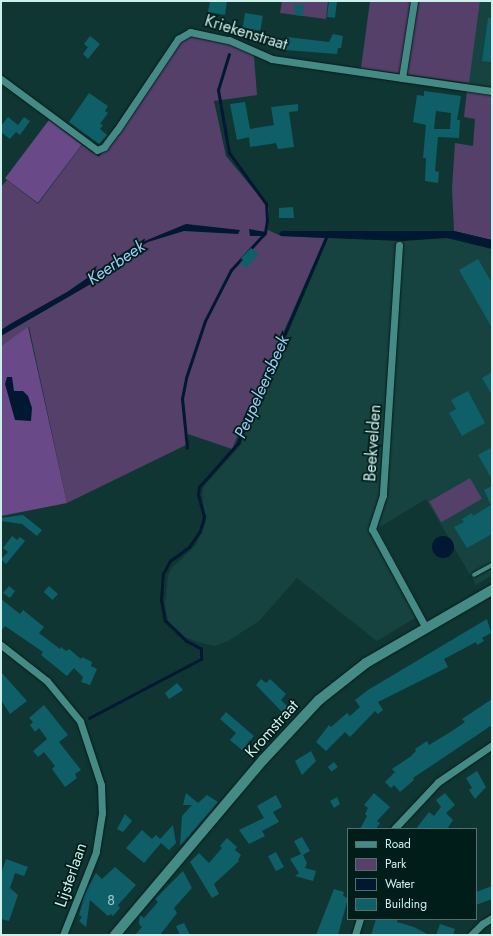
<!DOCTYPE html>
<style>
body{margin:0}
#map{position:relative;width:493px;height:936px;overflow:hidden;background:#103633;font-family:Jost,sans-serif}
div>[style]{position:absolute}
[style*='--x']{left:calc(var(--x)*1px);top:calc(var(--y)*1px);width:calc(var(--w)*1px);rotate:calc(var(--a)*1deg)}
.built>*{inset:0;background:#16433f}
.green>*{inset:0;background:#544068;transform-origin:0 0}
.forest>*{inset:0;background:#6a4988;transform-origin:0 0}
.water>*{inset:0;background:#001832}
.round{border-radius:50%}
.stream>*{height:2.5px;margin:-1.25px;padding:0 1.25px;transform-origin:1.25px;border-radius:1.25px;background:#001832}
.building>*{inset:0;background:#0f5f68;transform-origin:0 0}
.roads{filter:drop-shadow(0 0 1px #061c1a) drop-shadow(0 0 1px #061c1a)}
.lane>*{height:3.5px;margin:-1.75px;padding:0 1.75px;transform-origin:1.75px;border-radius:1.75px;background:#458b85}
.street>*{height:7px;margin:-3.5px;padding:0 3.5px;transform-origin:3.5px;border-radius:3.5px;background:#458b85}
.secondary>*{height:10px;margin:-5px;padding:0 5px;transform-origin:5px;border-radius:5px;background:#458b85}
span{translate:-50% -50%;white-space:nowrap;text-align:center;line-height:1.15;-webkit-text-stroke:3.5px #001d1a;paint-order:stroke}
.number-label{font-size:14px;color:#9ecccb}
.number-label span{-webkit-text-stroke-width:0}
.street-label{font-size:16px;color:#cef0ec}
.water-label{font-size:17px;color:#9ccbf8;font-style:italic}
.frame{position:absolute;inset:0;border:2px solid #cef0ec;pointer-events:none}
.legend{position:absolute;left:347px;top:828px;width:130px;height:92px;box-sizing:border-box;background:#001d1a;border:1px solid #52716e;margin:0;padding:5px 7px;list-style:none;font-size:12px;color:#cef0ec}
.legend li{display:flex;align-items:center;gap:8px;height:20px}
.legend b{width:20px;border:1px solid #52716e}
</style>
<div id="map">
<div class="built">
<i style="clip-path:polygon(480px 1px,492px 1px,492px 89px,468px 87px)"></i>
<i style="clip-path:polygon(328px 238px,447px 238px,492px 247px,492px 575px,476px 585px,426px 499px,378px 528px,423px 613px,377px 641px,297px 578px,259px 621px,228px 641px,214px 646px,198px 642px,185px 637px,168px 621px,165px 604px,168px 576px,171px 569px,196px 545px,206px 522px,202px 494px,204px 486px,240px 446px)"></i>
</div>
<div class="green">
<i style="clip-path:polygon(282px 1px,328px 1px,326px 19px,280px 13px)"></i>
<i style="clip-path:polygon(370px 1px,480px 1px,469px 83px,361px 68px)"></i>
<i style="clip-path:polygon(205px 35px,239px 47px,254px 56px,257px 95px,214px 101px,226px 156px,269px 208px,268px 230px,281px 236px,325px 238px,232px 449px,188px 434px,188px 444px,67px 503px,29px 327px,1px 346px,1px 187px,7px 180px,38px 204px,82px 145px,99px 157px,179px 43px,190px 36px)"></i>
<i style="clip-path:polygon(467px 90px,492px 94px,492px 240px,454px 231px,452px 188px,455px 143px,473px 146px,475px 119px,464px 117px)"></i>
<i style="left:470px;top:478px;width:24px;height:47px;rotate:60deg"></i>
</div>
<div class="forest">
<i style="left:49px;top:120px;width:41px;height:73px;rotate:37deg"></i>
<i style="clip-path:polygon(28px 327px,67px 503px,1px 516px,1px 346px)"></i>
</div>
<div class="water">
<i style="clip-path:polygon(186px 224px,240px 230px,238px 234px,184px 231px,148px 242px,135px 250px,108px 274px,1px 336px,1px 330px,10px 324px,67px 292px,135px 245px)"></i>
<i style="clip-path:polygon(249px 229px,266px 232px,266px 236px,250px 236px)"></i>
<i style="clip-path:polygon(282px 231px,454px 231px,492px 240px,492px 249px,447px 238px,402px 241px,328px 238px,281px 236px,279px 233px)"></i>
<i style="clip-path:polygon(7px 377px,12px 377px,14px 391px,23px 391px,28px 396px,32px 408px,31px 421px,15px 420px,5px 384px)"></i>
<i class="round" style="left:432px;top:536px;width:22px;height:22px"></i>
</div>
<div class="stream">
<i style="--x:187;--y:448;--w:49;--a:-95.8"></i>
<i style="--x:182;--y:399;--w:21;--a:-79"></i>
<i style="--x:186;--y:378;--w:60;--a:-71.6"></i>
<i style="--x:205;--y:321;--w:57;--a:-63"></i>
<i style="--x:231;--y:270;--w:50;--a:-47.4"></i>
<i style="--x:265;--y:233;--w:12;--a:-81"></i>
<i style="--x:267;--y:221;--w:17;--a:-93"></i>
<i style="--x:266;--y:204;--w:63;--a:-126"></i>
<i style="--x:229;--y:153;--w:64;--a:-99.9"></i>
<i style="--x:218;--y:90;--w:37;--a:-73"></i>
<i style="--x:89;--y:718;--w:127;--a:-27.8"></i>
<i style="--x:201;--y:659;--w:10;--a:-90"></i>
<i style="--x:201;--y:649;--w:17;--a:-152"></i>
<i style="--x:186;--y:641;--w:29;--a:-136"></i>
<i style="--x:165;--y:621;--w:21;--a:-101"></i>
<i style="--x:161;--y:600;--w:26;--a:-86"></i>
<i style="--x:163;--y:574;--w:15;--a:-62"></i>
<i style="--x:170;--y:561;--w:24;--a:-36"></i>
<i style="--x:189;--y:547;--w:19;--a:-55"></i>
<i style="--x:200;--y:531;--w:15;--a:-74"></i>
<i style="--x:204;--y:517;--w:23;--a:-105"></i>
<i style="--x:198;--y:495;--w:8;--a:-83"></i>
<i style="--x:199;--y:487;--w:59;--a:-48.4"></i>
<i style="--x:238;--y:443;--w:226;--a:-66.8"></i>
</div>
<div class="building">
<i style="clip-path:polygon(210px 1px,227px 1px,225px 15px,208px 12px)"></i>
<i style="left:329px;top:1px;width:8px;height:16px;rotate:7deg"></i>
<i style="left:295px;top:4px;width:9px;height:11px;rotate:6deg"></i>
<i style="left:245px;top:13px;width:18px;height:15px;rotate:9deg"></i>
<i style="clip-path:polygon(488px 18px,492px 18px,492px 62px,482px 61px)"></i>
<i style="clip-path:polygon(333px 34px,343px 36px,341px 48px,338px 48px,337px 54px,285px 50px,287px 37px,329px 42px)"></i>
<i style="clip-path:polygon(90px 36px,100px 44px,88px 59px,83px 54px,88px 47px,84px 44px)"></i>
<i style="clip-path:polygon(evenodd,424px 91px,461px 96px,457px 120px,460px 120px,459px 138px,438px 137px,435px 171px,439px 172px,438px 183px,425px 181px,426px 158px,423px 158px,426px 125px,413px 122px,417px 95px,424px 96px,424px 91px,436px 111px,451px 113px,450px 129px,434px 129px,436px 111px)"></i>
<i style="clip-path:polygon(89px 93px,108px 106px,105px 111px,108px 113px,100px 124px,103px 125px,100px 129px,107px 135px,99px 144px,69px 122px)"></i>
<i style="clip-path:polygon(245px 102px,250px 129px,274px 125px,271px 107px,298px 104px,298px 111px,289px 112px,294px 147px,278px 149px,276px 143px,250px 147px,249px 137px,237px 140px,230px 104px)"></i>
<i style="clip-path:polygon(8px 117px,18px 125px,24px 117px,30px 121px,20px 135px,16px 132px,10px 139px,1px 132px,1px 126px)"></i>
<i style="clip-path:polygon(293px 207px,294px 218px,279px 218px,279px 208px)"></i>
<i style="clip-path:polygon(251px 248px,259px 254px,246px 268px,240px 263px,243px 260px,241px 258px)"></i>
<i style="clip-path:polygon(478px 259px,492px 283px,492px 328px,459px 270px)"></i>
<i style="clip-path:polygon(492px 372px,492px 395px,482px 378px)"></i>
<i style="clip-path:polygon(468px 391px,485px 423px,462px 436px,449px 413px,456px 409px,451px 400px)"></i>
<i style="clip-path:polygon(492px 447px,492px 479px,478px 455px)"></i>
<i style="clip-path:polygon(492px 486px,492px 534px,467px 548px,454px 527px,464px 522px,462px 519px,472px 513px,473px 516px,491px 505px,484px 490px)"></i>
<i style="clip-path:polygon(23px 515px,42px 530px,37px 536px,22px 524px,1px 521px,1px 518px)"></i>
<i style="clip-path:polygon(12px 536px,17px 540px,20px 537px,25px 541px,6px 564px,1px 559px,8px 552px,3px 548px)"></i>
<i style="clip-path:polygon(9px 586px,15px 591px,10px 598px,3px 593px)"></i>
<i style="left:49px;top:586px;width:12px;height:8px;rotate:42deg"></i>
<i style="clip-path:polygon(1px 599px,20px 614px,23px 610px,44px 627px,39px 633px,60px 649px,61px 647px,66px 651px,69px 649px,81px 659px,82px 657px,92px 662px,91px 666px,97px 669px,90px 685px,81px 682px,83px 677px,74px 668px,67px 676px,41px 655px,43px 652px,5px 626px,1px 631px)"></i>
<i style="clip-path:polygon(487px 619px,491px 633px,482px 638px,484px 641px,477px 645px,476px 642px,444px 659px,448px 667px,378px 702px,383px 710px,378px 714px,375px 711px,350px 737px,345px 732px,326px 751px,316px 742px,329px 725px,331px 727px,347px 713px,350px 716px,360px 707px,355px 700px,368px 690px)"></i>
<i style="clip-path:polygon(1px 672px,27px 701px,10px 714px,1px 700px)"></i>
<i style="clip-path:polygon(261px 679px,266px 683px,270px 679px,286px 694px,281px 700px,289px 708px,284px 714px,256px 685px)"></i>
<i style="clip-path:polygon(177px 683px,183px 690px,169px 699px,165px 693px)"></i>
<i style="clip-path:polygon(492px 699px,492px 725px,413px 778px,414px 780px,400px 792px,394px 785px,391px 788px,385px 782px,395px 772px,392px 769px,410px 757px,416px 751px,415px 749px,427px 741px,429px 745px,452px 731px,465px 722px,462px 719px)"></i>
<i style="clip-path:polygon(44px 705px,68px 735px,59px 742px,81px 770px,75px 774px,77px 778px,65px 787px,52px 769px,55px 766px,44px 752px,38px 757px,33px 751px,47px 739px,39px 728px,35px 732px,30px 725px,33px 722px,29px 718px)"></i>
<i style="clip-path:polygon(226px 712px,254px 736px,242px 750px,230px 740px,236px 733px,220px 719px)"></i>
<i style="clip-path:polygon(311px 751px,316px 761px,302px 775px,295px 761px)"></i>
<i style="left:334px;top:762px;width:6px;height:8px;rotate:51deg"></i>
<i style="clip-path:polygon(477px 771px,486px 787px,475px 799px,469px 790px,472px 788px,466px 778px)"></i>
<i style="clip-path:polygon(186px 793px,198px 803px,207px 795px,218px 802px,180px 846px,182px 816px,192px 805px,183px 805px)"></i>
<i style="clip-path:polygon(374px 793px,390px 807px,377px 821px,380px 823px,376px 829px,360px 829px,367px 816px,365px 814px,368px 808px,364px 805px)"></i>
<i style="clip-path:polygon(445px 793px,455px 805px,446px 813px,453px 820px,447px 829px,416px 829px,429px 812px,434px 816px,441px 807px,436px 800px)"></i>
<i style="clip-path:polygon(276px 795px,282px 807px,273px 812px,279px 822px,262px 831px,265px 836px,249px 844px,239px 830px,264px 818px,257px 806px)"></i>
<i style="clip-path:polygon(337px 797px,340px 804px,334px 808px,330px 801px)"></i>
<i style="clip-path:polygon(125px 814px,132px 821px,123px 832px,117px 829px)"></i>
<i style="clip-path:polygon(173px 825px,176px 843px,169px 850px,161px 843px,144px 863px,126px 848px,142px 830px,152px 839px,156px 835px,160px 839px)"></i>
<i style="clip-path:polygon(302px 837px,310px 851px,303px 855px,307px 863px,305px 868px,316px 871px,313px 881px,295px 876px,299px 873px,290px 859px,301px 854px,294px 841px)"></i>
<i style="clip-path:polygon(227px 838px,237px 847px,235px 850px,241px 855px,238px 860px,239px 861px,214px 884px,219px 894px,212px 898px,190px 862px,199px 853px,209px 863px,222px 848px,220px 846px)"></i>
<i style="left:276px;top:852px;width:17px;height:9px;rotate:62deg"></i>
<i style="clip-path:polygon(6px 859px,28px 867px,24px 876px,15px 873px,10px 888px,18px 895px,9px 921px,1px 919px,1px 874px)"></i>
<i style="clip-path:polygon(115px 867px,136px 885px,118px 905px,120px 908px,113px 916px,111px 914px,108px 916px,90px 900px,86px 927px,79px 921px,82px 917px,79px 915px,85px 893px,96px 873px,102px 879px)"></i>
<i style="clip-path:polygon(183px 871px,192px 888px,174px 908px,177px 913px,160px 935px,135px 935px,142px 927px,139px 924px,140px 915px,144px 918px,158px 902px,155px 899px)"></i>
<i style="clip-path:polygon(492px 886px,492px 899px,476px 905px,476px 892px)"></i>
<i style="clip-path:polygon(334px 889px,344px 892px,343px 896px,348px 898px,338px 935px,316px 935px)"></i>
<i style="clip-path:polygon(376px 919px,397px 919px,397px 922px,414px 927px,429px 935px,371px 935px)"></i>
<i style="clip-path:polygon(184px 923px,190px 935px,180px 935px,176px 926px)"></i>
<i style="clip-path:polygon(440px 924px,455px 929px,453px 935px,436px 935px)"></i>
</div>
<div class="roads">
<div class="lane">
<i style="--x:474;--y:575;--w:21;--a:-29"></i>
</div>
<div class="street">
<i style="--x:402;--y:78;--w:78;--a:-81.1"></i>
<i style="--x:1;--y:79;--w:119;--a:36.5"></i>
<i style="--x:97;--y:150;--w:8;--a:-23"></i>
<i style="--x:104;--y:147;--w:21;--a:-53"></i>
<i style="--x:117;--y:130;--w:110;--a:-56.2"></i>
<i style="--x:178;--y:39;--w:14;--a:-30"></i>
<i style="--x:190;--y:32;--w:40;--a:12"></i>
<i style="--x:229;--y:40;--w:47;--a:23.8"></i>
<i style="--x:272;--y:59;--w:222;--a:8.3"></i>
<i style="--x:399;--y:245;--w:251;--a:93.7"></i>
<i style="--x:383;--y:495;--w:36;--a:108"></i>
<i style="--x:372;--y:529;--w:113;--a:61.4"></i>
<i style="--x:1;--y:645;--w:58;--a:38"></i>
<i style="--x:47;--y:681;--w:52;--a:50.5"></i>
<i style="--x:80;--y:721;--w:67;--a:71.8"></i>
<i style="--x:101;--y:785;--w:28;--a:88"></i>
<i style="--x:102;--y:813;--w:39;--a:99"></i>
<i style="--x:96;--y:852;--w:89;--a:111.7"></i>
<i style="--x:394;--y:829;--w:64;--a:-46.9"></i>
<i style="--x:438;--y:782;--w:65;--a:-34.4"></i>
<i style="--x:355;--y:935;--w:17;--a:-73"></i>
<i style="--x:471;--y:935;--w:16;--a:-45"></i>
<i style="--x:482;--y:924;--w:12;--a:-31"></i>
</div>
<div class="secondary">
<i style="--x:115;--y:935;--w:229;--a:-49.8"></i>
<i style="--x:263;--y:760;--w:82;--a:-47"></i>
<i style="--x:319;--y:700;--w:60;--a:-38.2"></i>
<i style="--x:366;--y:663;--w:146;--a:-30.1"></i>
</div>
</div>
<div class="number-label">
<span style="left:111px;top:900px">8</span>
</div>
<div class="street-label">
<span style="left:246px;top:33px;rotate:17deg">Kriekenstraat</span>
<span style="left:373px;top:443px;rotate:-86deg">Beekvelden</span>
<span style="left:272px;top:729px;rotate:-48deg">Kromstraat</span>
<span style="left:71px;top:875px;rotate:-71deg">Lijsterlaan</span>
</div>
<div class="water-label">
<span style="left:116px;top:263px;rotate:-34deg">Keerbeek</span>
<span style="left:262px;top:387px;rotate:-66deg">Peupeleersbeek</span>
</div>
<div class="frame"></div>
<ul class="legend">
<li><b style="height:5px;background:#458b85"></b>Road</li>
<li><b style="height:11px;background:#544068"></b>Park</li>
<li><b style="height:11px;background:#001832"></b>Water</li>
<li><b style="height:11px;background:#0f5f68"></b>Building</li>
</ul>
</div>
